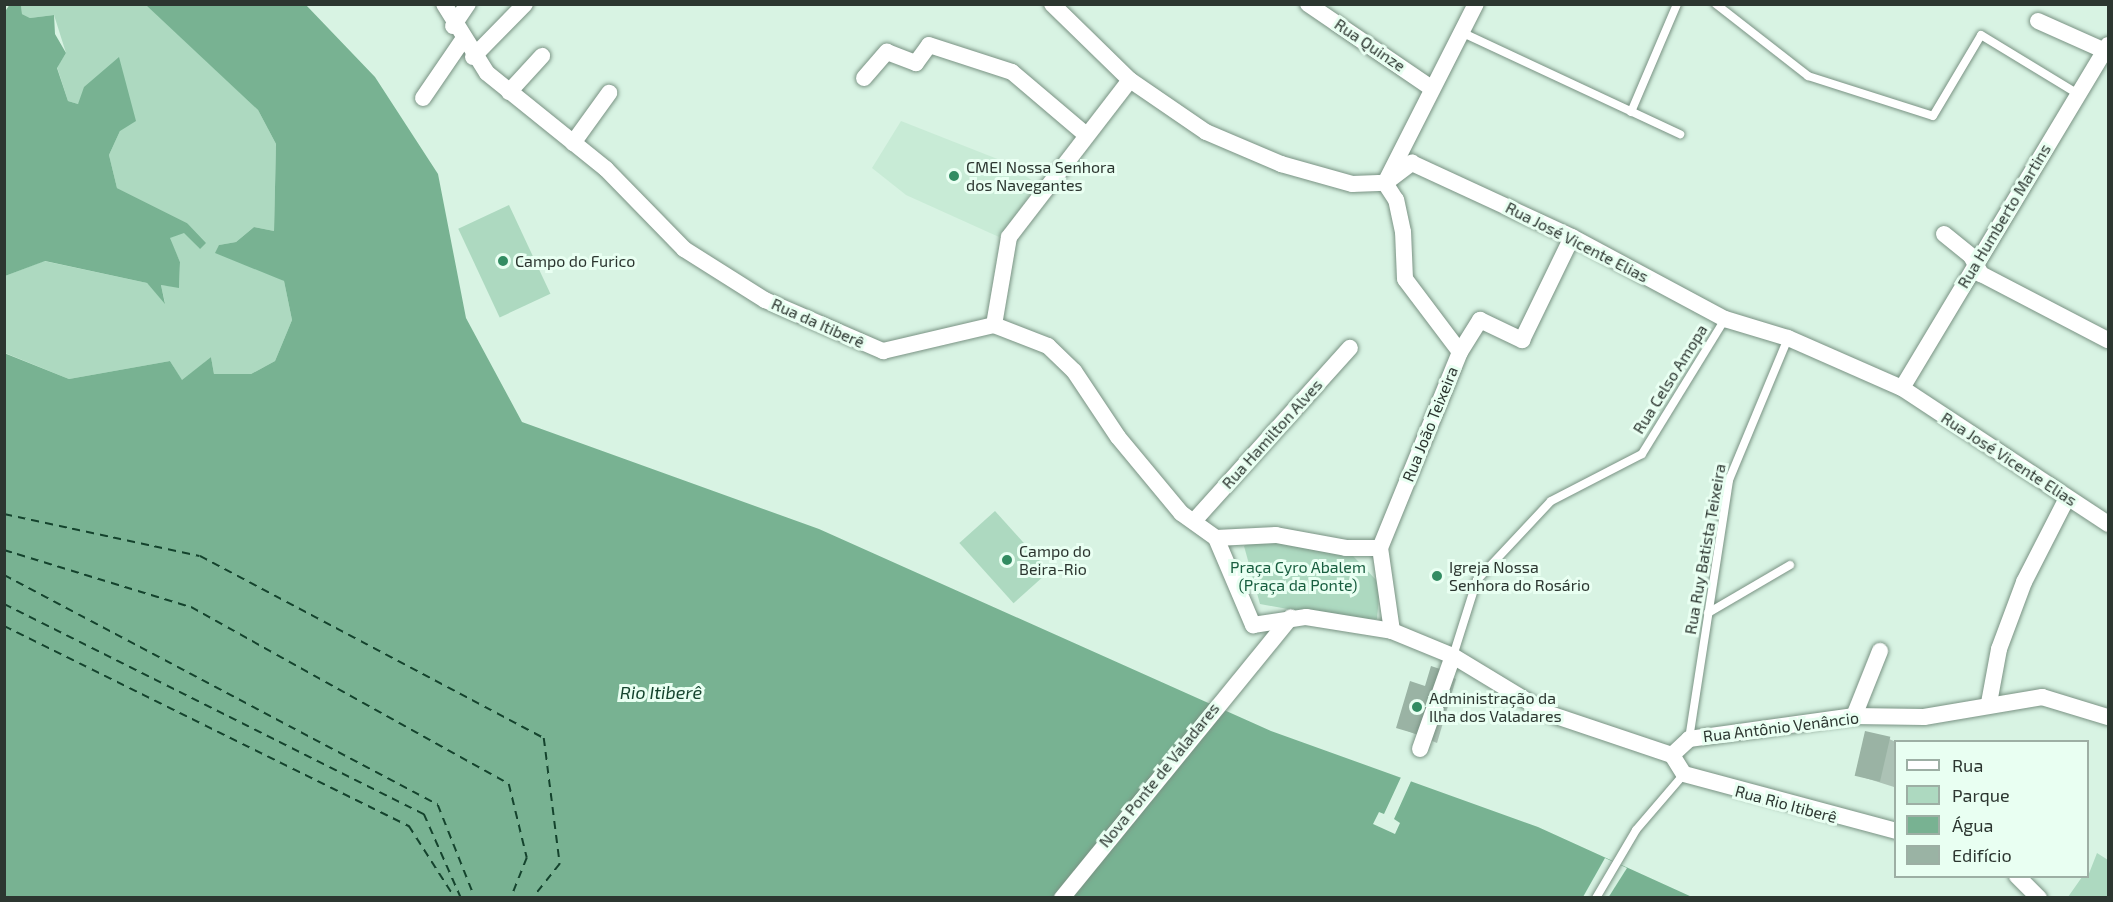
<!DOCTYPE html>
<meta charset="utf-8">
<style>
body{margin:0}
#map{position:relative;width:2113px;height:902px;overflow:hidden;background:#d8f3e3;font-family:"Exo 2",sans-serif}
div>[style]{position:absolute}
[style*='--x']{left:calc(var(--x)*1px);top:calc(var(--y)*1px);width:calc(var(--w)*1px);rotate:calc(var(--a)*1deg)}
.built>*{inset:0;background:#c8ebd6}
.green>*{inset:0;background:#add9c0;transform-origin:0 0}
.water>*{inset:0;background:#78b292}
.pier>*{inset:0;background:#d8f3e3}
.shadow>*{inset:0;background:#0003}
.ferry>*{height:1.5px;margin-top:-0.75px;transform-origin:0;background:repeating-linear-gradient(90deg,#14432d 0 8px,transparent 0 14px)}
.building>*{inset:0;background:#9ab3a4;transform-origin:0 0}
.roads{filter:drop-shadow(0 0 2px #799283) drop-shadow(0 0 2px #799283)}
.service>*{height:8px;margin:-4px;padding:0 4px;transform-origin:4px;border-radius:4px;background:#fff}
.minor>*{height:16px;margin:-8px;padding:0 8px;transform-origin:8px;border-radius:8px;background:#fff}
.dots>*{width:16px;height:16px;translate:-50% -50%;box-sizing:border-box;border:3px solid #e9fff2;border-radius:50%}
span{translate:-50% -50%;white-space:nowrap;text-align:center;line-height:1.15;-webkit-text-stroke:6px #e9fff2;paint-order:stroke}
.street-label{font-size:16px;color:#2c3630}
.poi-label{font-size:16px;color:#2c3630}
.left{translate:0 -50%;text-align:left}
.park-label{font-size:16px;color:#185e3f}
.water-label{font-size:18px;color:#14432d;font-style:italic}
.frame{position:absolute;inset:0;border:6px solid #2c3630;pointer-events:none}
.legend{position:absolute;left:1894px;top:740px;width:195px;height:138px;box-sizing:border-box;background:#e9fff2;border:2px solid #9dafa4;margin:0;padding:8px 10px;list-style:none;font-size:18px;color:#2c3630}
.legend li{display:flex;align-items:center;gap:12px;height:30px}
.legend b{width:30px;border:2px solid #9dafa4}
</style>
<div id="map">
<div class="built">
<i style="clip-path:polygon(901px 121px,1000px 160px,1038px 184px,999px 237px,906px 195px,872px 168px)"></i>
</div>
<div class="green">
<i style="clip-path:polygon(146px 4px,258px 110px,276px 144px,274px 231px,254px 227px,236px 242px,219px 245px,284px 281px,292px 320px,275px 361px,251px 374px,214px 374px,211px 357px,182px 381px,170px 361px,69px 379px,5px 353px,5px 276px,44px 261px,147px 283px,165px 303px,161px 285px,179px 287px,180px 262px,169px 238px,184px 232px,200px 249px,187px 223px,117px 188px,109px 155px,120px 131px,119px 58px,78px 104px,68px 101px,57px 67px,66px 53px,54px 15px,30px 18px,22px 14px,21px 5px)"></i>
<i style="left:509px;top:205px;width:98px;height:56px;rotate:65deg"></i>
<i style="left:995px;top:511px;width:81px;height:48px;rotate:48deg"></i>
<i style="clip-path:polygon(1258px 538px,1353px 556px,1380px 584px,1377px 619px,1347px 620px,1260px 604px,1244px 546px)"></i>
<i style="clip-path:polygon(2097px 853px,2108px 860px,2108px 897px,2068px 897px,2082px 877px,2088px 876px)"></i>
</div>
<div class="water">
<i style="clip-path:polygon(10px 4px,21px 5px,22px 14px,30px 18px,54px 15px,55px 34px,66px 53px,57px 68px,68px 101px,78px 104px,84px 87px,119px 57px,136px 121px,120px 131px,109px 155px,117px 188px,187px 223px,206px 243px,200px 249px,184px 233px,170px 238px,180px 262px,179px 288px,161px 285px,165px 304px,147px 283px,45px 261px,5px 276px,4px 13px)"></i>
<i style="clip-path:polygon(146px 5px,306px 5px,375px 77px,438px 174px,466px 318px,522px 422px,819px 529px,1271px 731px,1538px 827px,1692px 897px,5px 897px,4px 353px,69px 379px,170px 361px,182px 380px,211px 357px,214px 374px,251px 374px,275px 361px,292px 320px,284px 281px,215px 253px,219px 245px,236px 242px,254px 227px,274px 231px,276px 144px,258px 110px)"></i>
</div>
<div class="pier">
<i style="clip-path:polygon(1402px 775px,1412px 779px,1394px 819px,1400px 823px,1395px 834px,1373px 824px,1379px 812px,1384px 814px)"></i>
<i style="clip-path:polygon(1605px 858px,1627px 868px,1608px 898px,1583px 897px)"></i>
</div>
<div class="shadow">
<i style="clip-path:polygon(1443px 671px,1456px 679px,1437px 743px,1398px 727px)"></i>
<i style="clip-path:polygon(1889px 739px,1896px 742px,1894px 787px,1856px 775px)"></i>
</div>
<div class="ferry">
<i style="--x:4;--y:514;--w:200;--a:12.1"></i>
<i style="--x:200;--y:556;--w:389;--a:27.9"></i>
<i style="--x:544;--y:738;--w:127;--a:82.8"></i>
<i style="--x:560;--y:864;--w:43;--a:128.5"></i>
<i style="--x:4;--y:550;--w:195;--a:17"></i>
<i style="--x:191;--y:607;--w:364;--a:29.1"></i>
<i style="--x:509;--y:784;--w:76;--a:76.3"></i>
<i style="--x:527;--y:858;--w:43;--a:111.8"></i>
<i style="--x:4;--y:575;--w:491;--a:27.9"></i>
<i style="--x:438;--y:805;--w:100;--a:68.3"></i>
<i style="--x:4;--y:604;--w:470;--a:26.6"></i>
<i style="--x:424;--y:814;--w:92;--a:66.2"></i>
<i style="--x:4;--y:626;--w:452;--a:26.3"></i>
<i style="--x:409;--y:826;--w:85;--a:57.4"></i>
</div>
<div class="building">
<i style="clip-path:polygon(1431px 666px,1443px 670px,1423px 736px,1396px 728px,1410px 681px,1425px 686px)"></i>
<i style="left:1865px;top:731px;width:26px;height:46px;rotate:13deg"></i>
</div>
<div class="roads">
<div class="service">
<i style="--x:1716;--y:4;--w:117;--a:38"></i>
<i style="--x:1808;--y:76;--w:131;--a:17.7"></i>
<i style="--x:1933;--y:116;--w:94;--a:-59.3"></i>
<i style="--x:1981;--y:35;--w:114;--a:31.3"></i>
<i style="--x:1461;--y:32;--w:242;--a:25"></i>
<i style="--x:1631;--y:112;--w:117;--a:-66.9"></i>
<i style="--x:1708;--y:613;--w:95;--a:-30.3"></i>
<i style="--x:1453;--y:656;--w:80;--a:-72.5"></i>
<i style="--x:1477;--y:580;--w:108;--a:-46.9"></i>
<i style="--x:1551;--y:501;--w:102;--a:-27.3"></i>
<i style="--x:1642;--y:454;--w:158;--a:-58.4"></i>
<i style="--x:1689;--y:739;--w:262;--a:-81.2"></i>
<i style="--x:1729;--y:480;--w:154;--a:-67.4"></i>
<i style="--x:1596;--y:898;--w:79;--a:-59.5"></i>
<i style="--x:1636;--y:830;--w:74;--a:-49.4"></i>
</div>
<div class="minor">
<i style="--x:444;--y:4;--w:81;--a:58.1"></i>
<i style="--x:487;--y:73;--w:153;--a:38.9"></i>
<i style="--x:606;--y:169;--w:112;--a:45.7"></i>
<i style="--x:684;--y:249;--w:96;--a:32.2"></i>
<i style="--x:765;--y:300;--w:129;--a:23.4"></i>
<i style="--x:883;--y:351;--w:114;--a:-13.2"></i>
<i style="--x:994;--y:325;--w:58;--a:21.3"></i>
<i style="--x:1048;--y:346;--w:36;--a:44"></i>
<i style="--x:1074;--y:371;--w:79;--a:56.3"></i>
<i style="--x:1118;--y:437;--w:99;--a:50.3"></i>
<i style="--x:1181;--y:513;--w:43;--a:35.5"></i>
<i style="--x:1052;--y:4;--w:109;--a:44.3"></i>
<i style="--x:1130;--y:80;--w:92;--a:34.4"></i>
<i style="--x:1206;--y:132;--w:82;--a:23.1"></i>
<i style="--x:1281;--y:164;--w:74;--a:15.7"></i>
<i style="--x:1352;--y:184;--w:33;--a:-2"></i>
<i style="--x:1385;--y:183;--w:34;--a:-37"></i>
<i style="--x:1412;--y:163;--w:176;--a:24.8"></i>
<i style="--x:1572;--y:237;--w:174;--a:28.2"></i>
<i style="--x:1725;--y:319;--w:66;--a:16.8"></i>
<i style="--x:1788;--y:338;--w:124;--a:23.7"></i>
<i style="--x:1902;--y:388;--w:247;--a:33.4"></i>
<i style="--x:1308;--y:4;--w:149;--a:34.3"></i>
<i style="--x:2038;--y:21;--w:73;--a:24.1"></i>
<i style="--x:453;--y:26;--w:27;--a:-56"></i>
<i style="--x:473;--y:57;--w:74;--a:-45.5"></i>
<i style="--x:864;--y:78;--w:35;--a:-49"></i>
<i style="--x:887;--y:52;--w:31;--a:21"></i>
<i style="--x:916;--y:63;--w:22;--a:-54"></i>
<i style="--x:929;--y:45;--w:87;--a:18"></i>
<i style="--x:1012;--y:72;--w:96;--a:40.3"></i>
<i style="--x:509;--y:92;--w:49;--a:-47.5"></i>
<i style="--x:423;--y:98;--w:69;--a:-55.6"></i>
<i style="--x:573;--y:143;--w:62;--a:-54.2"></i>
<i style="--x:1944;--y:234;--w:35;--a:39"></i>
<i style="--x:1971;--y:256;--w:21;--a:61"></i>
<i style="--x:1981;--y:274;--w:143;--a:27.5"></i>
<i style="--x:994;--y:325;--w:89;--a:-80.3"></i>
<i style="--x:1009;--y:237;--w:198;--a:-52.4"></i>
<i style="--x:1460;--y:352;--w:38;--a:-58"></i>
<i style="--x:1480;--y:320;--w:47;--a:25.5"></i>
<i style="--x:1522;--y:340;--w:114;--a:-64.1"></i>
<i style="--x:1902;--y:388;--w:400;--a:-59"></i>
<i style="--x:1194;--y:521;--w:233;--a:-48"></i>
<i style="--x:1216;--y:538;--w:95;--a:67"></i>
<i style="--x:1253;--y:625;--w:54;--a:-8.6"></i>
<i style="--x:1306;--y:617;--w:87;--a:9.2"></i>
<i style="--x:1392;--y:631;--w:66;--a:22.3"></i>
<i style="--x:1453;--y:656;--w:110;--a:31.2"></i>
<i style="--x:1547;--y:713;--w:132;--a:18.6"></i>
<i style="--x:1672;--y:755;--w:22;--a:58"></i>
<i style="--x:1684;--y:774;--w:220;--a:15"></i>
<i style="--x:1216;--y:538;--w:60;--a:-2.9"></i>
<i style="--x:1276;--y:535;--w:71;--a:10.5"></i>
<i style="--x:1346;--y:548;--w:34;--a:0"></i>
<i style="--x:1392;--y:631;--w:84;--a:-98.2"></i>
<i style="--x:1380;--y:548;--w:212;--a:-67.8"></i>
<i style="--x:1460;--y:352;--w:91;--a:-127"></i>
<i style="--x:1405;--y:279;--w:47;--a:-92.4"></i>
<i style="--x:1403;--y:232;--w:33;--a:-102"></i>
<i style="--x:1396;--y:200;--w:20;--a:-123"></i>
<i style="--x:1385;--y:183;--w:201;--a:-63.1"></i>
<i style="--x:1989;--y:703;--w:55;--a:-79.5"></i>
<i style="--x:1999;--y:649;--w:72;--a:-69.5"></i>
<i style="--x:2024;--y:582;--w:94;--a:-62.9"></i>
<i style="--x:1854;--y:716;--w:70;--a:-68.2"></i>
<i style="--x:1420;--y:749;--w:99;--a:-70.5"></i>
<i style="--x:1672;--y:755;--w:23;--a:-43"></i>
<i style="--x:1689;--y:739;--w:167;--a:-7.9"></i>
<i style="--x:1854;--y:716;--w:70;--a:0.8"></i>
<i style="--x:1924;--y:717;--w:120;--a:-9.6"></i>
<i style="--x:2042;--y:697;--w:69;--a:16.9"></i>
<i style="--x:2017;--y:876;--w:31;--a:45"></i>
<i style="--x:1062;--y:898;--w:362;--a:-50.8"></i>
</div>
</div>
<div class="dots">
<i style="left:954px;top:176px;background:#328c62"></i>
<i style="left:503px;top:261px;background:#328c62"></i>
<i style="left:1007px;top:560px;background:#328c62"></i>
<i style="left:1437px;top:576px;background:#328c62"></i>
<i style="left:1417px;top:707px;background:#328c62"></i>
</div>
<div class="street-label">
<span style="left:1370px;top:45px;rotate:34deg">Rua Quinze</span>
<span style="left:2004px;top:216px;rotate:-59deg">Rua Humberto Martins</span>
<span style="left:1577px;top:242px;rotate:27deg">Rua José Vicente Elias</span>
<span style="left:818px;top:323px;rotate:24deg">Rua da Itiberê</span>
<span style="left:1670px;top:379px;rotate:-58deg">Rua Celso Amopa</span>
<span style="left:1430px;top:424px;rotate:-68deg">Rua João Teixeira</span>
<span style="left:1272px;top:434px;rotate:-48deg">Rua Hamilton Alves</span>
<span style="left:2009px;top:459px;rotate:33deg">Rua José Vicente Elias</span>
<span style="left:1705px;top:549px;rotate:-80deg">Rua Ruy Batista Teixeira</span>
<span style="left:1781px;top:727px;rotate:-7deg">Rua Antônio Venâncio</span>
<span style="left:1159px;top:775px;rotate:-51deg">Nova Ponte de Valadares</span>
<span style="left:1786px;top:804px;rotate:15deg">Rua Rio Itiberê</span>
</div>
<div class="poi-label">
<span class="left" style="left:966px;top:176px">CMEI Nossa Senhora<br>dos Navegantes</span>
<span class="left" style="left:515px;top:261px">Campo do Furico</span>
<span class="left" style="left:1019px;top:560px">Campo do<br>Beira-Rio</span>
<span class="left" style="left:1449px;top:576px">Igreja Nossa<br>Senhora do Rosário</span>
<span class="left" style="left:1429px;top:707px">Administração da<br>Ilha dos Valadares</span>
</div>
<div class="park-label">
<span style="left:1298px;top:576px">Praça Cyro Abalem<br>(Praça da Ponte)</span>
</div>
<div class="water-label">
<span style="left:661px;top:692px">Rio Itiberê</span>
</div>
<div class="frame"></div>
<ul class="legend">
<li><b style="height:8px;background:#fff"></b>Rua</li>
<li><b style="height:16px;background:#add9c0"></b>Parque</li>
<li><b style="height:16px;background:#78b292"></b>Água</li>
<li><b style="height:16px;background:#9ab3a4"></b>Edifício</li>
</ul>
</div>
